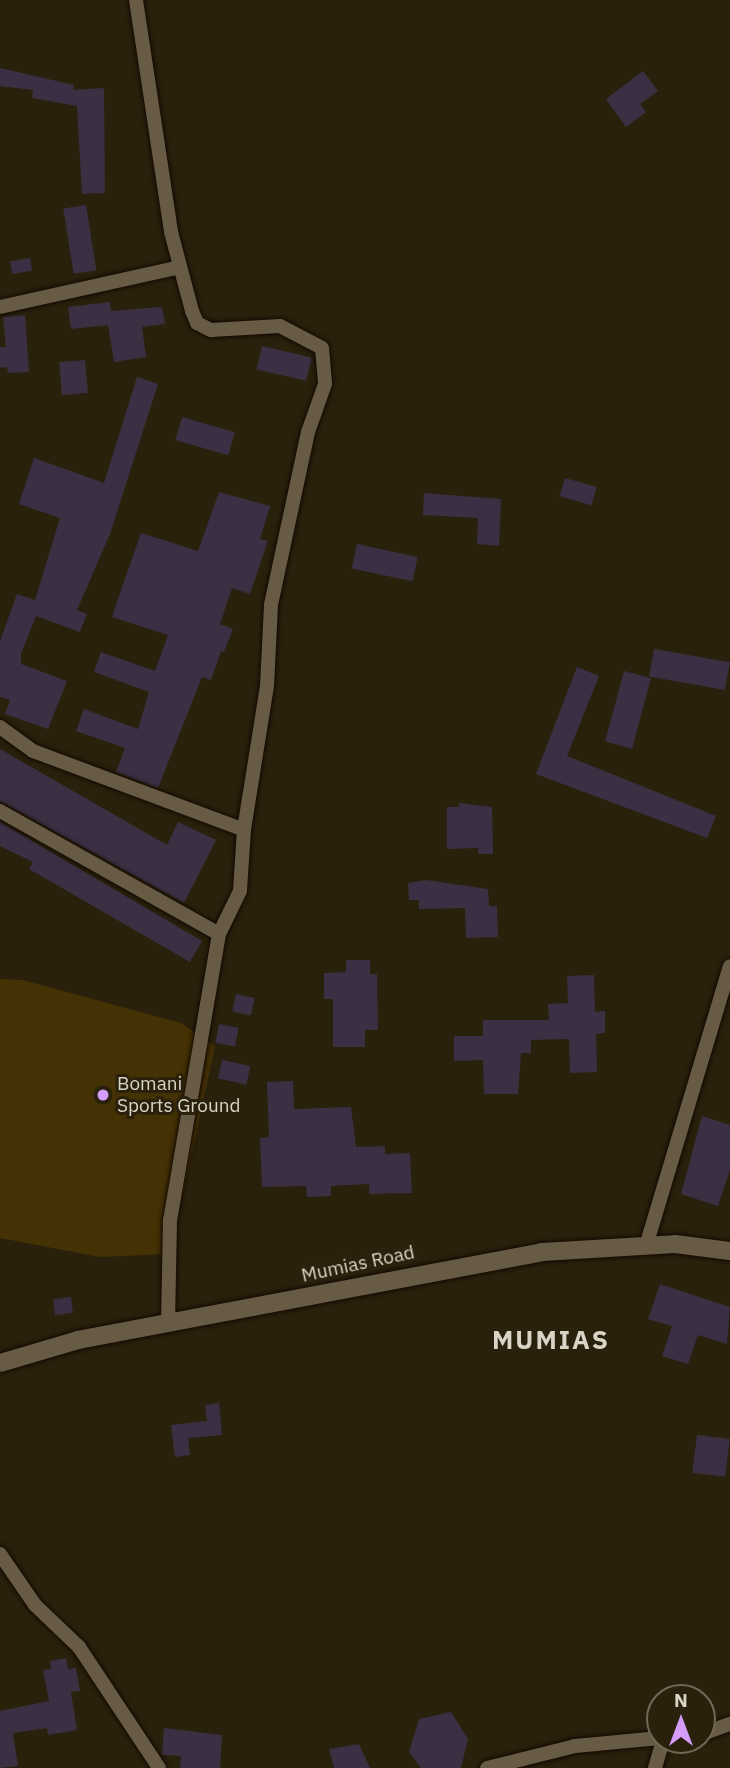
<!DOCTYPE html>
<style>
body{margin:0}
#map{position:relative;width:730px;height:1768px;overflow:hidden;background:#2a210c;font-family:"IBM Plex Sans",sans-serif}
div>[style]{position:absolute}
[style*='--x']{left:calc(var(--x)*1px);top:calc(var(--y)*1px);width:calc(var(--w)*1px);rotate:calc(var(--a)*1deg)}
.green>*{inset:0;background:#443104}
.building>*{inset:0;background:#3b3043;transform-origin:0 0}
.roads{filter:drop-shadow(0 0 2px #130a00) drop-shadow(0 0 2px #130a00)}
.street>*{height:14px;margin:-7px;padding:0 7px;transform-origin:7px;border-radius:7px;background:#675b45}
.secondary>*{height:18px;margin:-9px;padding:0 9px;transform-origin:9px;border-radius:9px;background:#675b45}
.dots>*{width:19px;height:19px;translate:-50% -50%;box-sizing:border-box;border:4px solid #2a210c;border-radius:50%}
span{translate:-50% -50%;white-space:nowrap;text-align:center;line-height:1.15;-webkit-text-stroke:6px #2a210c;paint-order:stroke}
.poi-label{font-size:19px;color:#dad4c7}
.left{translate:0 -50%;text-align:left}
.street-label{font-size:19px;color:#dad4c7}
.district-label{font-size:26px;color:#dad4c7;font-weight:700;letter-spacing:2px}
.north{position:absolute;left:646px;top:1684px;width:70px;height:70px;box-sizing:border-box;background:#2a210c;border:2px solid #706957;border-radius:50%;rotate:0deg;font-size:19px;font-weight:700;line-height:28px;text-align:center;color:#dad4c7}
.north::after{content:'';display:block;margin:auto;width:24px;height:32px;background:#d49cfb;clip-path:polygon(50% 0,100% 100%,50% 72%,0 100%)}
</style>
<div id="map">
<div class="green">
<i style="clip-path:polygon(0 979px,23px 980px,181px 1023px,215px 1046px,170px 1254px,100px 1257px,0 1238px)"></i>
</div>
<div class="building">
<i style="clip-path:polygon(0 68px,74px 85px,73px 90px,104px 88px,105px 193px,82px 194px,77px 106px,32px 98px,33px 90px,0 86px)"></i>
<i style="clip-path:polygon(643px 71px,658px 91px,640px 104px,646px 112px,626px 127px,606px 99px)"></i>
<i style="left:86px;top:205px;width:66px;height:23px;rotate:81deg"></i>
<i style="left:30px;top:258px;width:13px;height:20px;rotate:81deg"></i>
<i style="clip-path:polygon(110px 302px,111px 311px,162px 307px,165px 324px,142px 327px,146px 357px,114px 362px,108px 325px,71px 329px,68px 307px)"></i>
<i style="clip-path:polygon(25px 315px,29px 372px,8px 373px,7px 367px,0 368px,0 347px,6px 347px,3px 317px)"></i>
<i style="left:262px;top:346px;width:51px;height:24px;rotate:13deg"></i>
<i style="left:85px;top:360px;width:33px;height:26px;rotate:85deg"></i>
<i style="clip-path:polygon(137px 377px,158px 384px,110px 534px,77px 610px,87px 614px,80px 632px,36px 616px,21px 654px,21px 664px,67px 681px,48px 729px,5px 714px,10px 700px,0 697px,0 641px,17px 594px,35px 600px,60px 518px,19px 504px,34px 458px,104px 483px)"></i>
<i style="left:182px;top:417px;width:55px;height:24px;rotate:16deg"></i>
<i style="left:565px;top:478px;width:33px;height:19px;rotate:16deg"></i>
<i style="clip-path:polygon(219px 492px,270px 506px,260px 539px,268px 541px,250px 594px,232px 588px,220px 624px,233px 629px,224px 652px,221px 651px,211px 680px,202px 677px,158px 788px,116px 772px,125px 748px,76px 731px,84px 709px,138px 729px,149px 692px,94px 672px,101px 652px,155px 671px,168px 635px,112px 617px,119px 596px,141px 533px,198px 551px)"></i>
<i style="clip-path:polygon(424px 493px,501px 499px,499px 546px,477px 544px,478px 518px,423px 515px)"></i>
<i style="left:357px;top:544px;width:62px;height:25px;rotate:12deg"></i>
<i style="left:654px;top:649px;width:77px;height:28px;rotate:10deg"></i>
<i style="clip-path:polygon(577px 667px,599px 676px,567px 756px,716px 816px,707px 838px,536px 774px)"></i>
<i style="left:624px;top:671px;width:28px;height:73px;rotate:15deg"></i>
<i style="clip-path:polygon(0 749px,167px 845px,178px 822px,216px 840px,184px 903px,0 801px)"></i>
<i style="clip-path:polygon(459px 803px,492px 807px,493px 854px,478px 854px,478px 848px,447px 849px,447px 807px,459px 807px)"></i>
<i style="clip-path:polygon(0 822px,202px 941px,190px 962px,29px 869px,33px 862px,0 846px)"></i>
<i style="clip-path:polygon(426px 880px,488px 889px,489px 906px,497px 906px,498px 937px,466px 938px,465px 908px,419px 909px,419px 900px,409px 900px,408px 883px)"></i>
<i style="clip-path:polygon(346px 960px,370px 960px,370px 974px,377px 974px,378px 1030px,365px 1030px,365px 1047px,333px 1047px,333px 999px,324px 999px,324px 973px,346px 972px)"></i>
<i style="clip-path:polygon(594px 975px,595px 1012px,605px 1011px,605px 1033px,596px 1034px,597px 1072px,570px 1073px,569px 1039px,531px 1040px,531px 1053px,521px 1053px,518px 1094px,484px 1094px,483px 1060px,454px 1061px,454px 1036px,483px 1036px,483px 1020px,549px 1020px,548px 1004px,568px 1003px,567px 976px)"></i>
<i style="left:236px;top:994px;width:19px;height:18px;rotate:12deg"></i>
<i style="left:219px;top:1024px;width:20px;height:19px;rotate:11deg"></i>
<i style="left:222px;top:1060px;width:29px;height:19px;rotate:12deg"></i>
<i style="clip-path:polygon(293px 1081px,294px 1109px,351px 1107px,356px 1147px,385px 1146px,385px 1154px,410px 1153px,412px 1193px,369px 1194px,369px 1184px,331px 1186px,331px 1196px,307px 1197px,306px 1186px,262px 1187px,260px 1138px,269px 1137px,267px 1082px)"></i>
<i style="clip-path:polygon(702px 1116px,730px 1125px,730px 1170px,718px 1206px,681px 1194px)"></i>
<i style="clip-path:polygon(660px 1284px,730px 1307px,727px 1344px,698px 1335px,688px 1364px,662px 1356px,672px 1326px,648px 1319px)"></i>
<i style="left:71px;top:1297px;width:16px;height:18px;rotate:83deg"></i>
<i style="clip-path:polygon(219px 1403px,222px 1435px,188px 1438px,190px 1455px,175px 1457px,171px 1425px,207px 1421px,205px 1405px)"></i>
<i style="left:697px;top:1435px;width:33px;height:38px;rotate:7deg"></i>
<i style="clip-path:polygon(66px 1658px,68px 1669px,76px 1668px,80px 1691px,71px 1692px,77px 1730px,48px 1735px,47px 1728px,13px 1733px,18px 1766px,0 1768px,0 1711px,49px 1701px,43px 1670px,51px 1669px,50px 1661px)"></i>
<i style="clip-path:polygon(451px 1712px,468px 1739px,461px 1768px,421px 1768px,409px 1752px,419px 1719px)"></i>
<i style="clip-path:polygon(164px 1728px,222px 1735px,220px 1768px,180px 1768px,181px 1756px,162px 1755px)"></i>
<i style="clip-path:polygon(359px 1744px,370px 1768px,334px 1768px,329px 1749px)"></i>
</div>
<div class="roads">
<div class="street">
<i style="--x:136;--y:0;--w:235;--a:81.4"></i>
<i style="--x:171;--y:232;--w:82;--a:75.1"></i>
<i style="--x:192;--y:311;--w:13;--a:67"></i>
<i style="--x:197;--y:323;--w:16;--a:27"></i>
<i style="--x:211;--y:330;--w:69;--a:-3.3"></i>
<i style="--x:280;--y:326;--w:47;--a:27.6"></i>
<i style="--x:322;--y:348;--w:36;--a:85"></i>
<i style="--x:325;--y:384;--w:51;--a:109.5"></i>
<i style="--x:308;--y:432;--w:177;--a:102.1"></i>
<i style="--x:271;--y:605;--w:81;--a:92.8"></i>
<i style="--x:267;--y:686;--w:146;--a:99.1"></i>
<i style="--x:244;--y:830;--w:61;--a:93.8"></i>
<i style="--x:240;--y:891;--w:48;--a:116"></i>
<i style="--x:219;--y:934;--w:290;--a:99.7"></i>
<i style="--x:170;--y:1220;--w:103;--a:91.1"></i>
<i style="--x:0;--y:307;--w:184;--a:-12.5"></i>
<i style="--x:0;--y:727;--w:41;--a:36"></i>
<i style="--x:33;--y:751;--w:225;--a:20.5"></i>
<i style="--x:0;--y:811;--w:251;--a:29.3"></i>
<i style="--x:646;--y:1246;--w:292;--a:-73.3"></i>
<i style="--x:0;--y:1554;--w:62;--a:55.5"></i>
<i style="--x:35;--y:1605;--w:61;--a:43.7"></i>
<i style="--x:79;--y:1647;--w:145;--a:56.5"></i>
<i style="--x:702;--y:1734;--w:30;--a:-20"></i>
<i style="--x:487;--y:1768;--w:91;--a:-14"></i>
<i style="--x:575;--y:1746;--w:85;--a:-5.4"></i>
<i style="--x:655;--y:1768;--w:29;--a:-74"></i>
</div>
<div class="secondary">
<i style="--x:0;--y:1363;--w:81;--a:-16.4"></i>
<i style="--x:78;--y:1340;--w:472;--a:-10.7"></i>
<i style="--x:542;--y:1252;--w:133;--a:-3.4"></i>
<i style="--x:675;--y:1244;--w:55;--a:7.3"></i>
</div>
</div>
<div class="dots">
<i style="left:103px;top:1095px;background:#d49cfb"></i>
</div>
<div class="poi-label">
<span class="left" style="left:117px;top:1095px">Bomani<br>Sports Ground</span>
</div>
<div class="street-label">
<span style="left:358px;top:1264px;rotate:-12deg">Mumias Road</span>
</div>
<div class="district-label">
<span style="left:551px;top:1340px">MUMIAS</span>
</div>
<div class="north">N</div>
</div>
